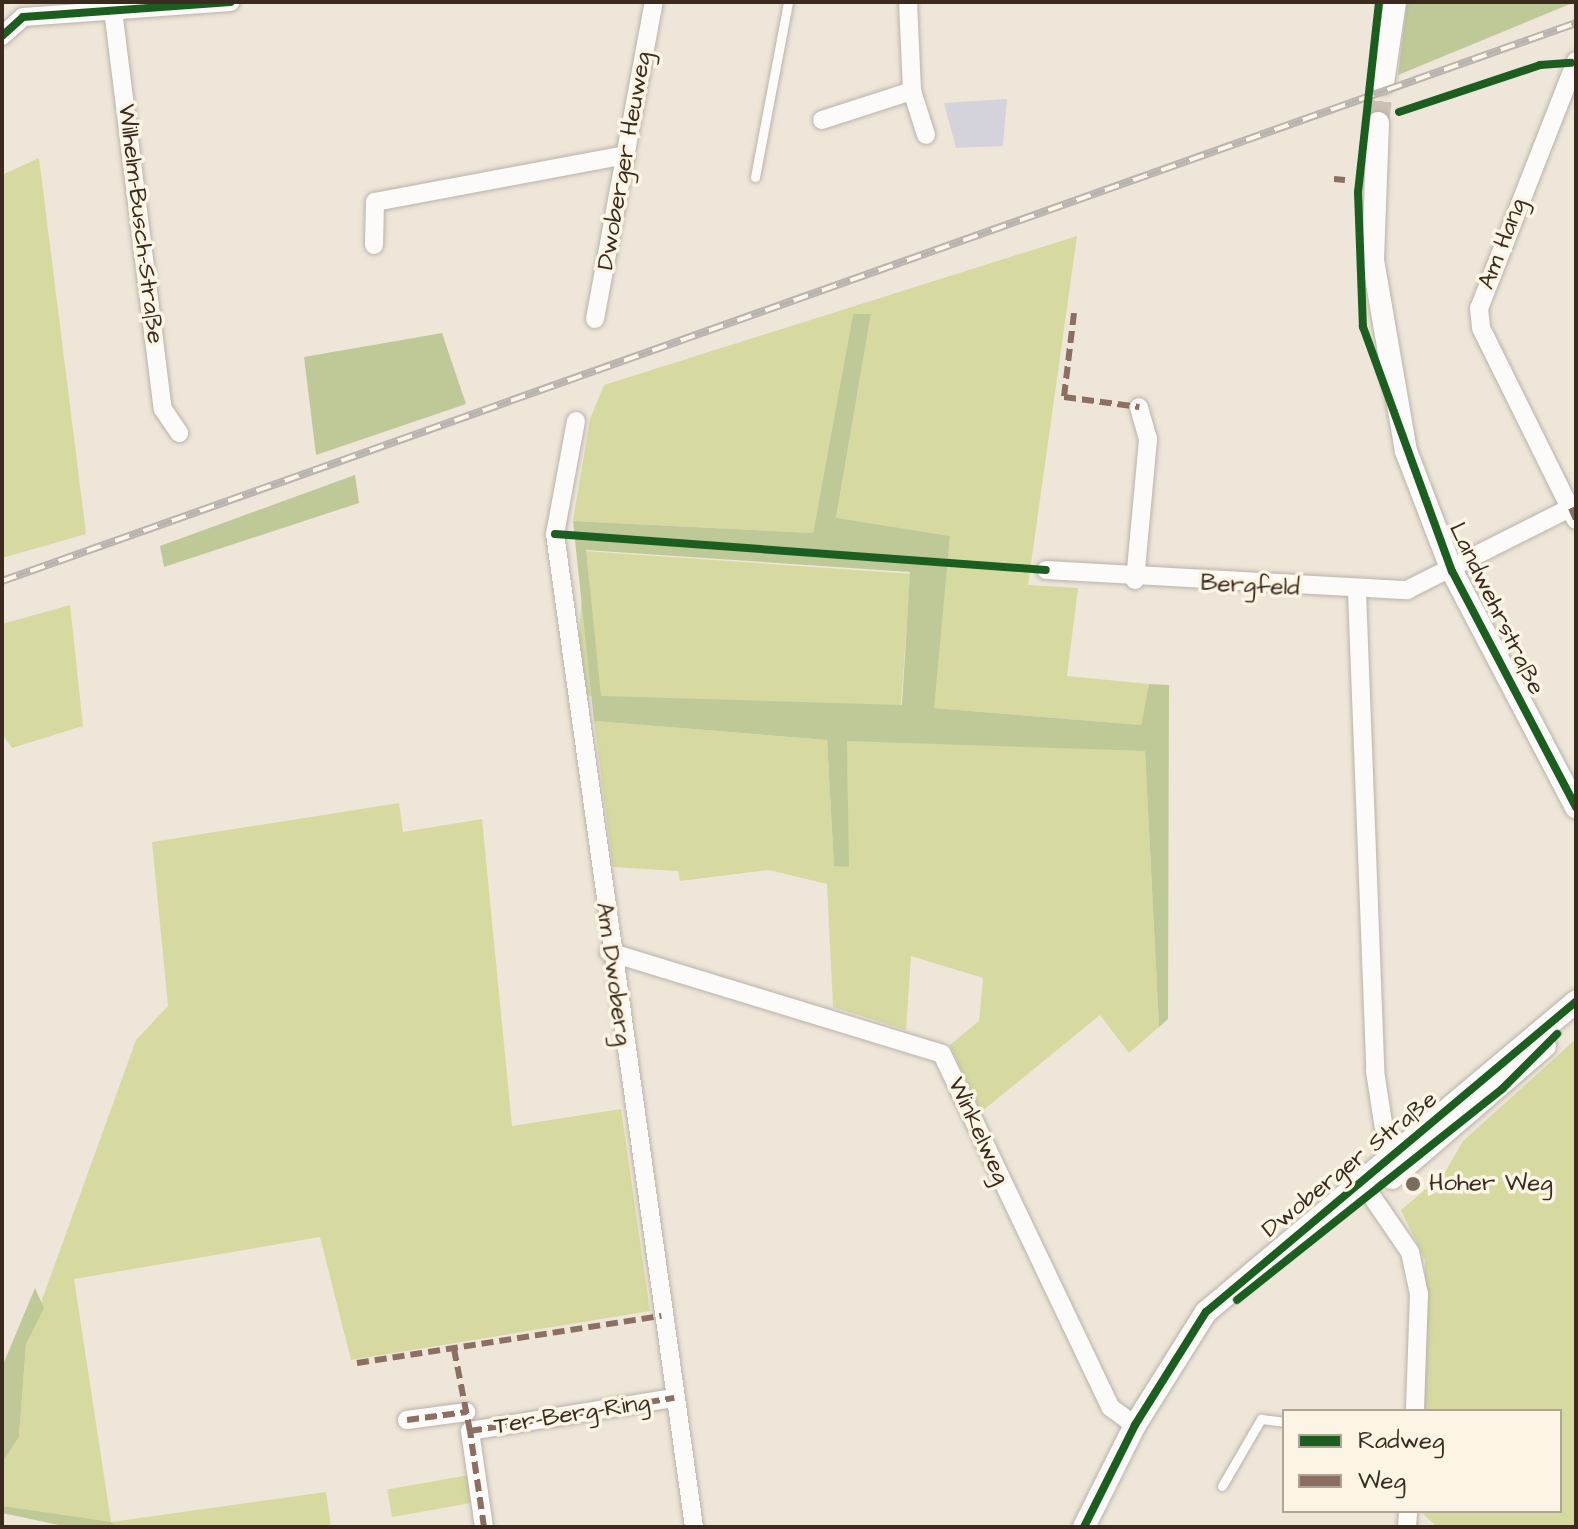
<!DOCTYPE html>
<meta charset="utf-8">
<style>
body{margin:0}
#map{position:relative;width:1578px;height:1529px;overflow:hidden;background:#eee6d8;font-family:"Architects Daughter",sans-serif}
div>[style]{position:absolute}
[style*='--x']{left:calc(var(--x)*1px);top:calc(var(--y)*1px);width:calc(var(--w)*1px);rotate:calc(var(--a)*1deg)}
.industrial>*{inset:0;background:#d4d2db}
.green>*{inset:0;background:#d6daa0;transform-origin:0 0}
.forest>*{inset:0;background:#bfc998}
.tertiary-tunnel>*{height:22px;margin-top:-11px;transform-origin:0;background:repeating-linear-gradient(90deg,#cac0b3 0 22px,transparent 0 33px)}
.roads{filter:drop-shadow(0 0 2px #b9b2a9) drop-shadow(0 0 2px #b9b2a9)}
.service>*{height:9px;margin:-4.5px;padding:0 4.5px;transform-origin:4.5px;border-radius:4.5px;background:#fcfbf9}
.minor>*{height:18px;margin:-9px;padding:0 9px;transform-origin:9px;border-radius:9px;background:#fcfbf9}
.tertiary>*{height:22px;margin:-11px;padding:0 11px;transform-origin:11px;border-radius:11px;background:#fcfbf9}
.rail>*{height:8px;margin-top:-4px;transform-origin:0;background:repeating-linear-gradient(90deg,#fcf5e5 0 15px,#b7b4b0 0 30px);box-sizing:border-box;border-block:2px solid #b7b4b0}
.quiet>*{height:6px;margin-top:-3px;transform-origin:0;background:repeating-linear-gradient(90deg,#8d6e63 0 12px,transparent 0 18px)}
.cycleway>*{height:8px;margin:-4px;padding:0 4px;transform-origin:4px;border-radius:4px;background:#1b5e20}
.dots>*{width:22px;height:22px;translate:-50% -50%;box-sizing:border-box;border:4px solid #fcf5e5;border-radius:50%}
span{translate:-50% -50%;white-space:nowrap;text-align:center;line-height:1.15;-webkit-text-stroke:7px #fcf5e5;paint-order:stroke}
.street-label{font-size:24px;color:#3b2a1e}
.poi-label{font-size:24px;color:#3b2a1e}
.left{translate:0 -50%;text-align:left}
.frame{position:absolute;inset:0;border:4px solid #3b2a1e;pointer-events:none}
.legend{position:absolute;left:1282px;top:1409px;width:280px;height:104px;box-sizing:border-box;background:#fcf5e5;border:2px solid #afa495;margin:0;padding:10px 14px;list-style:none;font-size:24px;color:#3b2a1e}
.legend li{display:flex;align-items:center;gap:16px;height:40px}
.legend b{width:40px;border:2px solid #afa495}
</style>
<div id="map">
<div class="industrial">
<i style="clip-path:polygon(1007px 99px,1003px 146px,956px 148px,944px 103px)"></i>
</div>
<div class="green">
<i style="clip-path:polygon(39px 158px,86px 534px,2px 558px,2px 175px)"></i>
<i style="clip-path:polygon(1077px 236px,1028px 585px,1078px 588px,1067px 676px,1149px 684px,1141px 725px,933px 708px,950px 536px,836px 519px,871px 314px,853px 314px,813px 533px,573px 521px,590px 419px,604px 385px)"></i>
<i style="left:585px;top:551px;width:326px;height:144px;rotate:4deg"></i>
<i style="clip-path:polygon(70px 605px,83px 726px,12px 748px,2px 734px,2px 624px)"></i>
<i style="clip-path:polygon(594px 721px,827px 740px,834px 865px,848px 867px,847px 740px,1145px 751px,1159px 1027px,1129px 1053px,1100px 1015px,981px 1112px,950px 1045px,979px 1021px,983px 978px,911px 956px,906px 1030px,833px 1007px,827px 884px,769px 870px,680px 881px,678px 871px,613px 867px)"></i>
<i style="clip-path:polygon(399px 803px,403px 832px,482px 819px,512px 1126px,621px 1109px,650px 1311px,351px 1360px,320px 1237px,74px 1279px,111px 1522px,326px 1492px,331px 1527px,117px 1527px,2px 1506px,2px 1463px,19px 1437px,26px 1344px,136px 1040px,168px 1006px,152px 842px)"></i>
<i style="clip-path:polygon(1576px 1039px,1576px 1527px,1437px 1527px,1420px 1511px,1560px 1511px,1560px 1411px,1425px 1411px,1425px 1260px,1401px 1210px,1444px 1174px,1463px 1141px)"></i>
<i style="left:469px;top:1475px;width:28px;height:83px;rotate:80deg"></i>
</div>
<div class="forest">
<i style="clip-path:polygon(1407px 2px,1575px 2px,1398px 75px)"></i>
<i style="clip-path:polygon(evenodd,853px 314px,871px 314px,836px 518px,950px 536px,934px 708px,1141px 725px,1149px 684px,1169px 685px,1168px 1019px,1159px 1027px,1145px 751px,847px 741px,849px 867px,834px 866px,827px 740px,594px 721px,573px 521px,813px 533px,853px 314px,586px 550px,910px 572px,902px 705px,601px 696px,586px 550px)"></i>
<i style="clip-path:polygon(442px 333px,466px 404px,316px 455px,304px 357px)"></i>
<i style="clip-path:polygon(355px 475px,359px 503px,164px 567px,160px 546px)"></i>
<i style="clip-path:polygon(35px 1288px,44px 1308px,26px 1344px,19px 1437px,2px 1463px,2px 1367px)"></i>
<i style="clip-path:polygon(2px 1506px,111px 1522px,117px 1527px,68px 1527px,2px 1513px)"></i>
</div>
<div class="tertiary-tunnel">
<i style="--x:1378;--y:123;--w:40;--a:-82.9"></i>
</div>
<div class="roads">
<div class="service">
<i style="--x:755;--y:177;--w:178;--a:-79.3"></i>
<i style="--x:1222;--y:1486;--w:78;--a:-59.8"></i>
<i style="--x:1261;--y:1419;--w:23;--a:7"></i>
</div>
<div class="minor">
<i style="--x:112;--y:2;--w:410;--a:82.9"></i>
<i style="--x:163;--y:409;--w:29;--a:56"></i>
<i style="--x:908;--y:2;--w:89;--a:87.4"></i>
<i style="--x:912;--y:91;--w:46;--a:72.3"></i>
<i style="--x:2;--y:36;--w:28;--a:-42"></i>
<i style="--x:23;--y:17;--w:208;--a:-4.1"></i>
<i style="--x:1576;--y:61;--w:265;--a:111.4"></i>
<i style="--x:1479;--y:308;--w:20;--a:84"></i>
<i style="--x:1481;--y:328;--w:214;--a:63.7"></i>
<i style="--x:822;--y:120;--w:95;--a:-17.9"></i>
<i style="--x:374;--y:245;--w:43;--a:-88.7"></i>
<i style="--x:375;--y:202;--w:255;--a:-10.6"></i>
<i style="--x:595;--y:319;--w:322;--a:-79.5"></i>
<i style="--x:576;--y:421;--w:115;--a:100.5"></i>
<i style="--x:555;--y:534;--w:1003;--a:82.03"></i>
<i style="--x:1046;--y:570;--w:362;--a:3.2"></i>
<i style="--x:1407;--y:590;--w:189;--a:-26.7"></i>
<i style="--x:1135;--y:580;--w:142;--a:-84.7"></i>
<i style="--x:1148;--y:439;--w:33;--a:-106"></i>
<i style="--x:1357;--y:592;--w:479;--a:87.8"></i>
<i style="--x:1375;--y:1071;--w:72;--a:81.2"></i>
<i style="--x:1386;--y:1142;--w:26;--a:59"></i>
<i style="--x:609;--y:952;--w:348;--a:17"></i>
<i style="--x:942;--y:1054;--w:391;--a:64.5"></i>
<i style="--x:1110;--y:1407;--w:31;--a:36"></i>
<i style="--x:1362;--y:1182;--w:85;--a:55.6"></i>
<i style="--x:1410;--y:1252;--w:43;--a:77.9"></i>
<i style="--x:1419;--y:1294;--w:117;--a:92"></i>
<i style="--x:407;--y:1420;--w:60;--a:-7.7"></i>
<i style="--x:484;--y:1527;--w:97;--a:-98.3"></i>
<i style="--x:470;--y:1431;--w:207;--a:-9.2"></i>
<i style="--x:1407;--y:1527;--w:16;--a:-86"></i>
</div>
<div class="tertiary">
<i style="--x:1383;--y:83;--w:82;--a:-81.6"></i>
<i style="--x:1378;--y:123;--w:137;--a:92.1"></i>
<i style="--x:1373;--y:260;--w:194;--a:80.2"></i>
<i style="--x:1406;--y:451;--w:129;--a:69"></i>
<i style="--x:1452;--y:571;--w:267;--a:62.3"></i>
<i style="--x:1392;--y:1178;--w:202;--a:-40.8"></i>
<i style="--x:1084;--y:1527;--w:114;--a:-63.4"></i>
<i style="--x:1135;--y:1425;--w:133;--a:-57.9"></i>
<i style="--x:1206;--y:1312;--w:483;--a:-40"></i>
</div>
</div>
<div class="rail">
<i style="--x:2;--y:581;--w:1670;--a:-19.52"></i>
</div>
<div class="quiet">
<i style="--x:1334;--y:179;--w:11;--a:5"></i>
<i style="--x:1074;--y:313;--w:85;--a:96.8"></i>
<i style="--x:1064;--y:397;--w:76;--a:7.6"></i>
<i style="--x:1571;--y:508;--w:13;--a:67"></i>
<i style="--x:454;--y:1349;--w:84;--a:79"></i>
<i style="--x:357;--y:1363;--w:308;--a:-8.8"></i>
<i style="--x:407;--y:1420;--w:60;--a:-7.7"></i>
<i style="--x:484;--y:1527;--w:97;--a:-98.3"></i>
<i style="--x:470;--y:1431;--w:207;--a:-9.2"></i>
</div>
<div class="cycleway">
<i style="--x:1379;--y:2;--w:191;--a:96.3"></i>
<i style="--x:1358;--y:192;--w:135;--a:87.9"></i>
<i style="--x:1363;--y:327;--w:260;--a:70"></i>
<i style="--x:1452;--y:571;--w:267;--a:62.3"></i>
<i style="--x:2;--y:36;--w:28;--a:-42"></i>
<i style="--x:23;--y:17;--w:208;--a:-4.1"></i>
<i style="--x:1399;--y:112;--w:149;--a:-18.4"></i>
<i style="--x:1540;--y:65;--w:31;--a:-4"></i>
<i style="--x:555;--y:534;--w:492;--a:4.2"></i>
<i style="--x:1237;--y:1300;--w:339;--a:-38.5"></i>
<i style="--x:1502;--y:1089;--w:78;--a:-45"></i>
<i style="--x:1084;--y:1527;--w:114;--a:-63.4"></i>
<i style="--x:1135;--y:1425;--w:133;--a:-57.9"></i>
<i style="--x:1206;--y:1312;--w:483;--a:-40"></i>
</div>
<div class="dots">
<i style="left:1413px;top:1184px;background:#7a6c5f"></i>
</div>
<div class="street-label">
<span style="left:625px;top:161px;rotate:-80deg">Dwoberger Heuweg</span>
<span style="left:140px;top:224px;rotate:83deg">Wilhelm-Busch-Straße</span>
<span style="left:1503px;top:244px;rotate:-69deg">Am Hang</span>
<span style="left:1250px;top:586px;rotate:3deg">Bergfeld</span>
<span style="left:1496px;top:609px;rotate:64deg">Landwehrstraße</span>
<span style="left:613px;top:974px;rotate:82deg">Am Dwoberg</span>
<span style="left:978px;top:1131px;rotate:65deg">Winkelweg</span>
<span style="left:1350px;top:1165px;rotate:-39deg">Dwoberger Straße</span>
<span style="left:572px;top:1415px;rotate:-9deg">Ter-Berg-Ring</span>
</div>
<div class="poi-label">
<span class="left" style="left:1429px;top:1184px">Hoher Weg</span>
</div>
<div class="frame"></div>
<ul class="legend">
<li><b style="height:10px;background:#1b5e20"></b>Radweg</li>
<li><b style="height:10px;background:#8d6e63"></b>Weg</li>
</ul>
</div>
